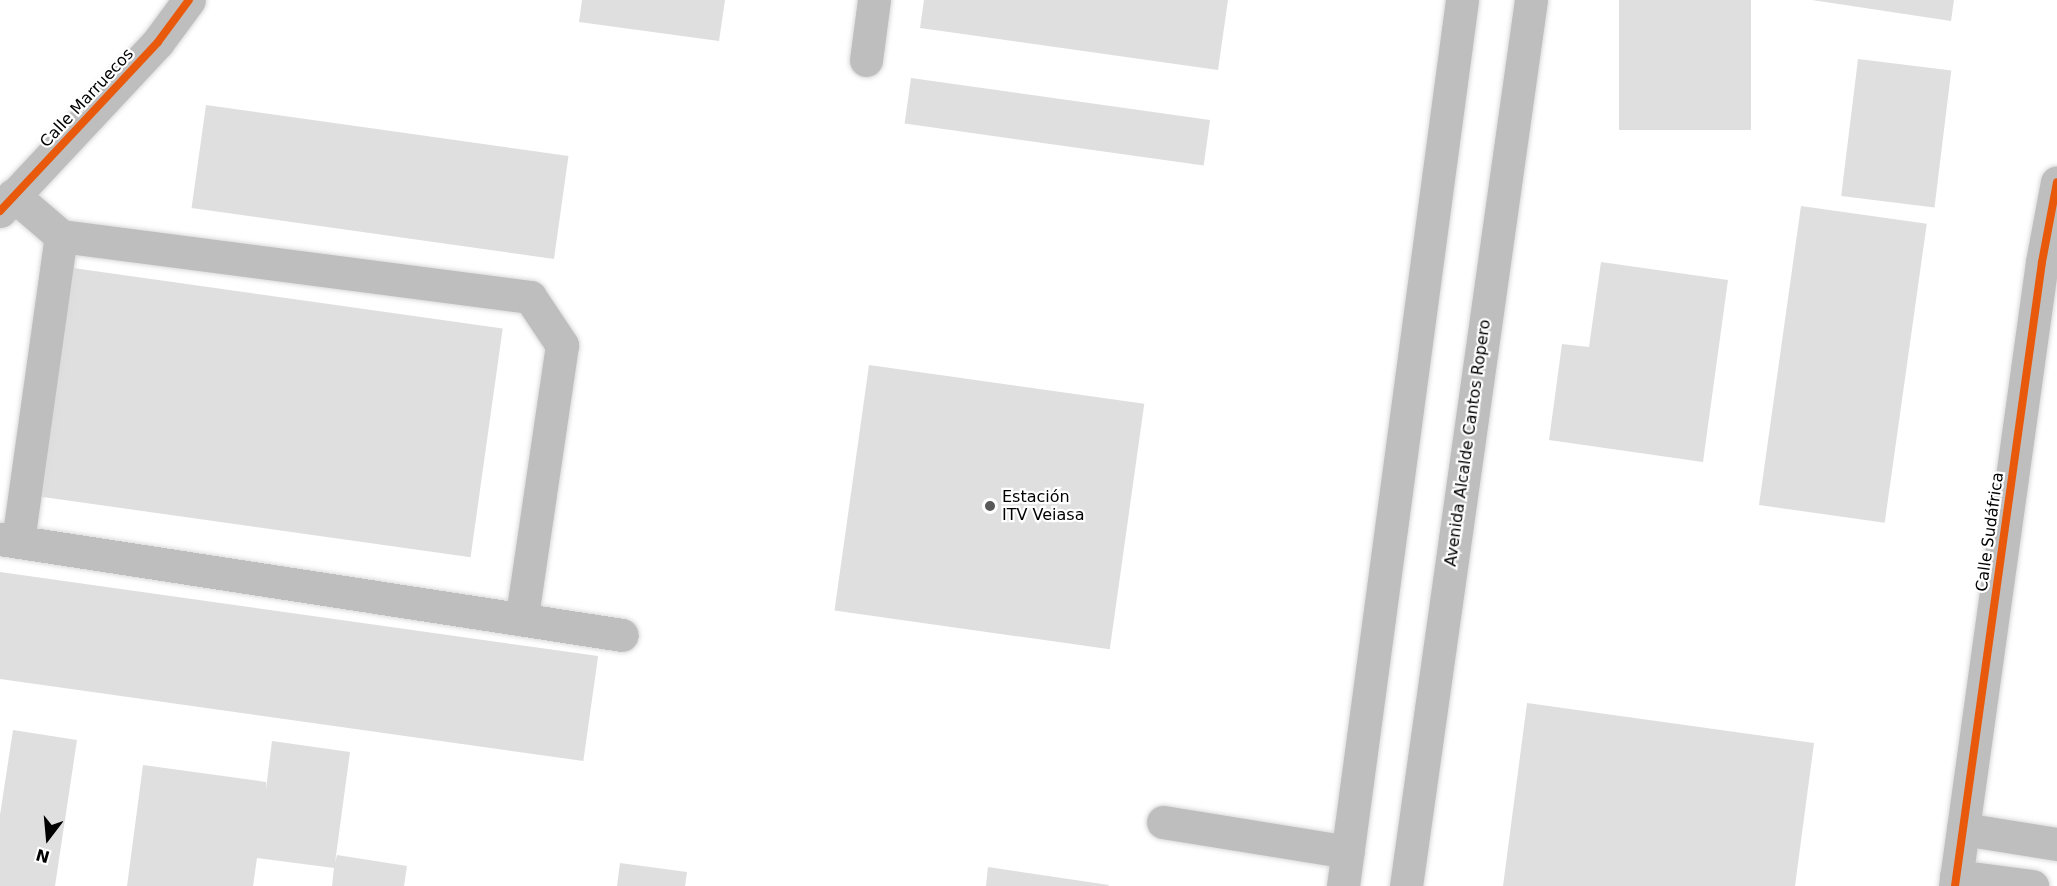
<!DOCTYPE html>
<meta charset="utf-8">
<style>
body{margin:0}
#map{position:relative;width:2057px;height:886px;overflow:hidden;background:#fff;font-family:"DejaVu Sans",sans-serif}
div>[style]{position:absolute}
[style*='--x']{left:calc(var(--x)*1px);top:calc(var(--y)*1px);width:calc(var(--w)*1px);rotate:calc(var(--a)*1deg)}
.building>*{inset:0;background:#dfdfdf;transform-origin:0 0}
.roads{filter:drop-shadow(0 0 2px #dbdbdb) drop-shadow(0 0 2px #dbdbdb)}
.minor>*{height:33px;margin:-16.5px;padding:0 16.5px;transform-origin:16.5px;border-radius:16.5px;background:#bebebe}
.major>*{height:33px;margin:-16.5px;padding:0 16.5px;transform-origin:16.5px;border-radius:16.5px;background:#bebebe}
.cycleway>*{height:8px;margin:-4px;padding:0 4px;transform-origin:4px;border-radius:4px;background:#e8590c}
.dots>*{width:16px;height:16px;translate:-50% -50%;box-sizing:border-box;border:3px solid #fff;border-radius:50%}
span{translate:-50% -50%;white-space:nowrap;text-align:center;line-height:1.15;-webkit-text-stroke:4.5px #fff;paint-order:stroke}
.street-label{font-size:16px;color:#000}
.poi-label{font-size:16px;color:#000}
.left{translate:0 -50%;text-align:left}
.north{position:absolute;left:18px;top:808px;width:60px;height:60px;-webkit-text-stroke:4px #fff;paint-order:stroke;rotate:196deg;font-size:16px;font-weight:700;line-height:24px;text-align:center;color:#000}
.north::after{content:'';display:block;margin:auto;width:21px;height:27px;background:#000;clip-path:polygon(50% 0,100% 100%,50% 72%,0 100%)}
</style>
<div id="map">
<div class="building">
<i style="clip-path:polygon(582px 0,725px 0,719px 41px,579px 22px)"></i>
<i style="clip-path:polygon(924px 0,1228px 0,1218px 70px,920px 28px)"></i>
<i style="left:1619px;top:0;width:132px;height:130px"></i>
<i style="clip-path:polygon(1812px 0,1954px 0,1951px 21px)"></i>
<i style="left:1858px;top:59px;width:94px;height:138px;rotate:7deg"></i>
<i style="left:911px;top:78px;width:302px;height:46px;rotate:8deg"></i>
<i style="left:206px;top:105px;width:366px;height:104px;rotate:8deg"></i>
<i style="left:1801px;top:206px;width:127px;height:302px;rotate:8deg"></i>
<i style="clip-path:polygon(1601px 262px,1728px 280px,1703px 462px,1549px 440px,1562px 344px,1589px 347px)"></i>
<i style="left:66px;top:267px;width:441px;height:231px;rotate:8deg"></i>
<i style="left:869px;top:365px;width:278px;height:248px;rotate:8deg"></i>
<i style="left:0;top:572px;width:604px;height:106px;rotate:8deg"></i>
<i style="clip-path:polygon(1527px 703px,1814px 743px,1795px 886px,1503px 886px)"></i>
<i style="clip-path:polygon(13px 730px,77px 740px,55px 886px,0 886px,0 815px)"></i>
<i style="clip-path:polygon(272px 741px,350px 752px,335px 863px,337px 855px,407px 866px,404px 886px,332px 886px,334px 868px,257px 858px,253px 886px,127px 886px,143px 765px,266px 782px,266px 789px)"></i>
<i style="clip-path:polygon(620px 863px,687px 872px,685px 886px,617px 886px)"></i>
<i style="clip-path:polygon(988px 867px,1109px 885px,1108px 886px,986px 886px)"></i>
</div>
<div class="roads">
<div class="minor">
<i style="--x:866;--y:60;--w:61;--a:-82.4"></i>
<i style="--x:13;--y:195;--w:63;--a:40.5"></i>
<i style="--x:61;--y:236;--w:473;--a:7.4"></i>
<i style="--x:530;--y:297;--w:58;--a:56.3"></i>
<i style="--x:562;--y:345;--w:275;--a:98.4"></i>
<i style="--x:0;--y:211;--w:231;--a:-46.9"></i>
<i style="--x:158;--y:42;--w:52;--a:-53.6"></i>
<i style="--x:0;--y:539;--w:629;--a:8.77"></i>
<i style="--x:18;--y:541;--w:308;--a:-82"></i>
<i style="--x:1163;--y:822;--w:187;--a:9.2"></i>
<i style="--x:1963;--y:829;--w:95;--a:9.1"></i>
<i style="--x:1956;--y:876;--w:77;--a:7.5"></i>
<i style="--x:1955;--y:886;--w:630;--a:-82.06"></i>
<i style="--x:2042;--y:262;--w:81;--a:-79.4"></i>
</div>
<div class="major">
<i style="--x:1343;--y:886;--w:894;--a:-82.35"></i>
<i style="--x:1406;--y:886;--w:895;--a:-81.97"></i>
</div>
</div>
<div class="cycleway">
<i style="--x:0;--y:211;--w:231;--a:-46.9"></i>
<i style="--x:158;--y:42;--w:52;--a:-53.6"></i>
<i style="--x:1955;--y:886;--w:630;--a:-82.06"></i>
<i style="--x:2042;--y:262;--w:81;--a:-79.4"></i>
</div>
<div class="dots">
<i style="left:990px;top:506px;background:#595959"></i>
</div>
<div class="street-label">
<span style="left:87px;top:98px;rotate:-47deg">Calle Marruecos</span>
<span style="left:1468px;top:443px;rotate:-82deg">Avenida Alcalde Cantos Ropero</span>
<span style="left:1990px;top:532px;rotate:-82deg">Calle Sudáfrica</span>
</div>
<div class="poi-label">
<span class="left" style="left:1002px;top:506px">Estación<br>ITV Veiasa</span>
</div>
<div class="north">N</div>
</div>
